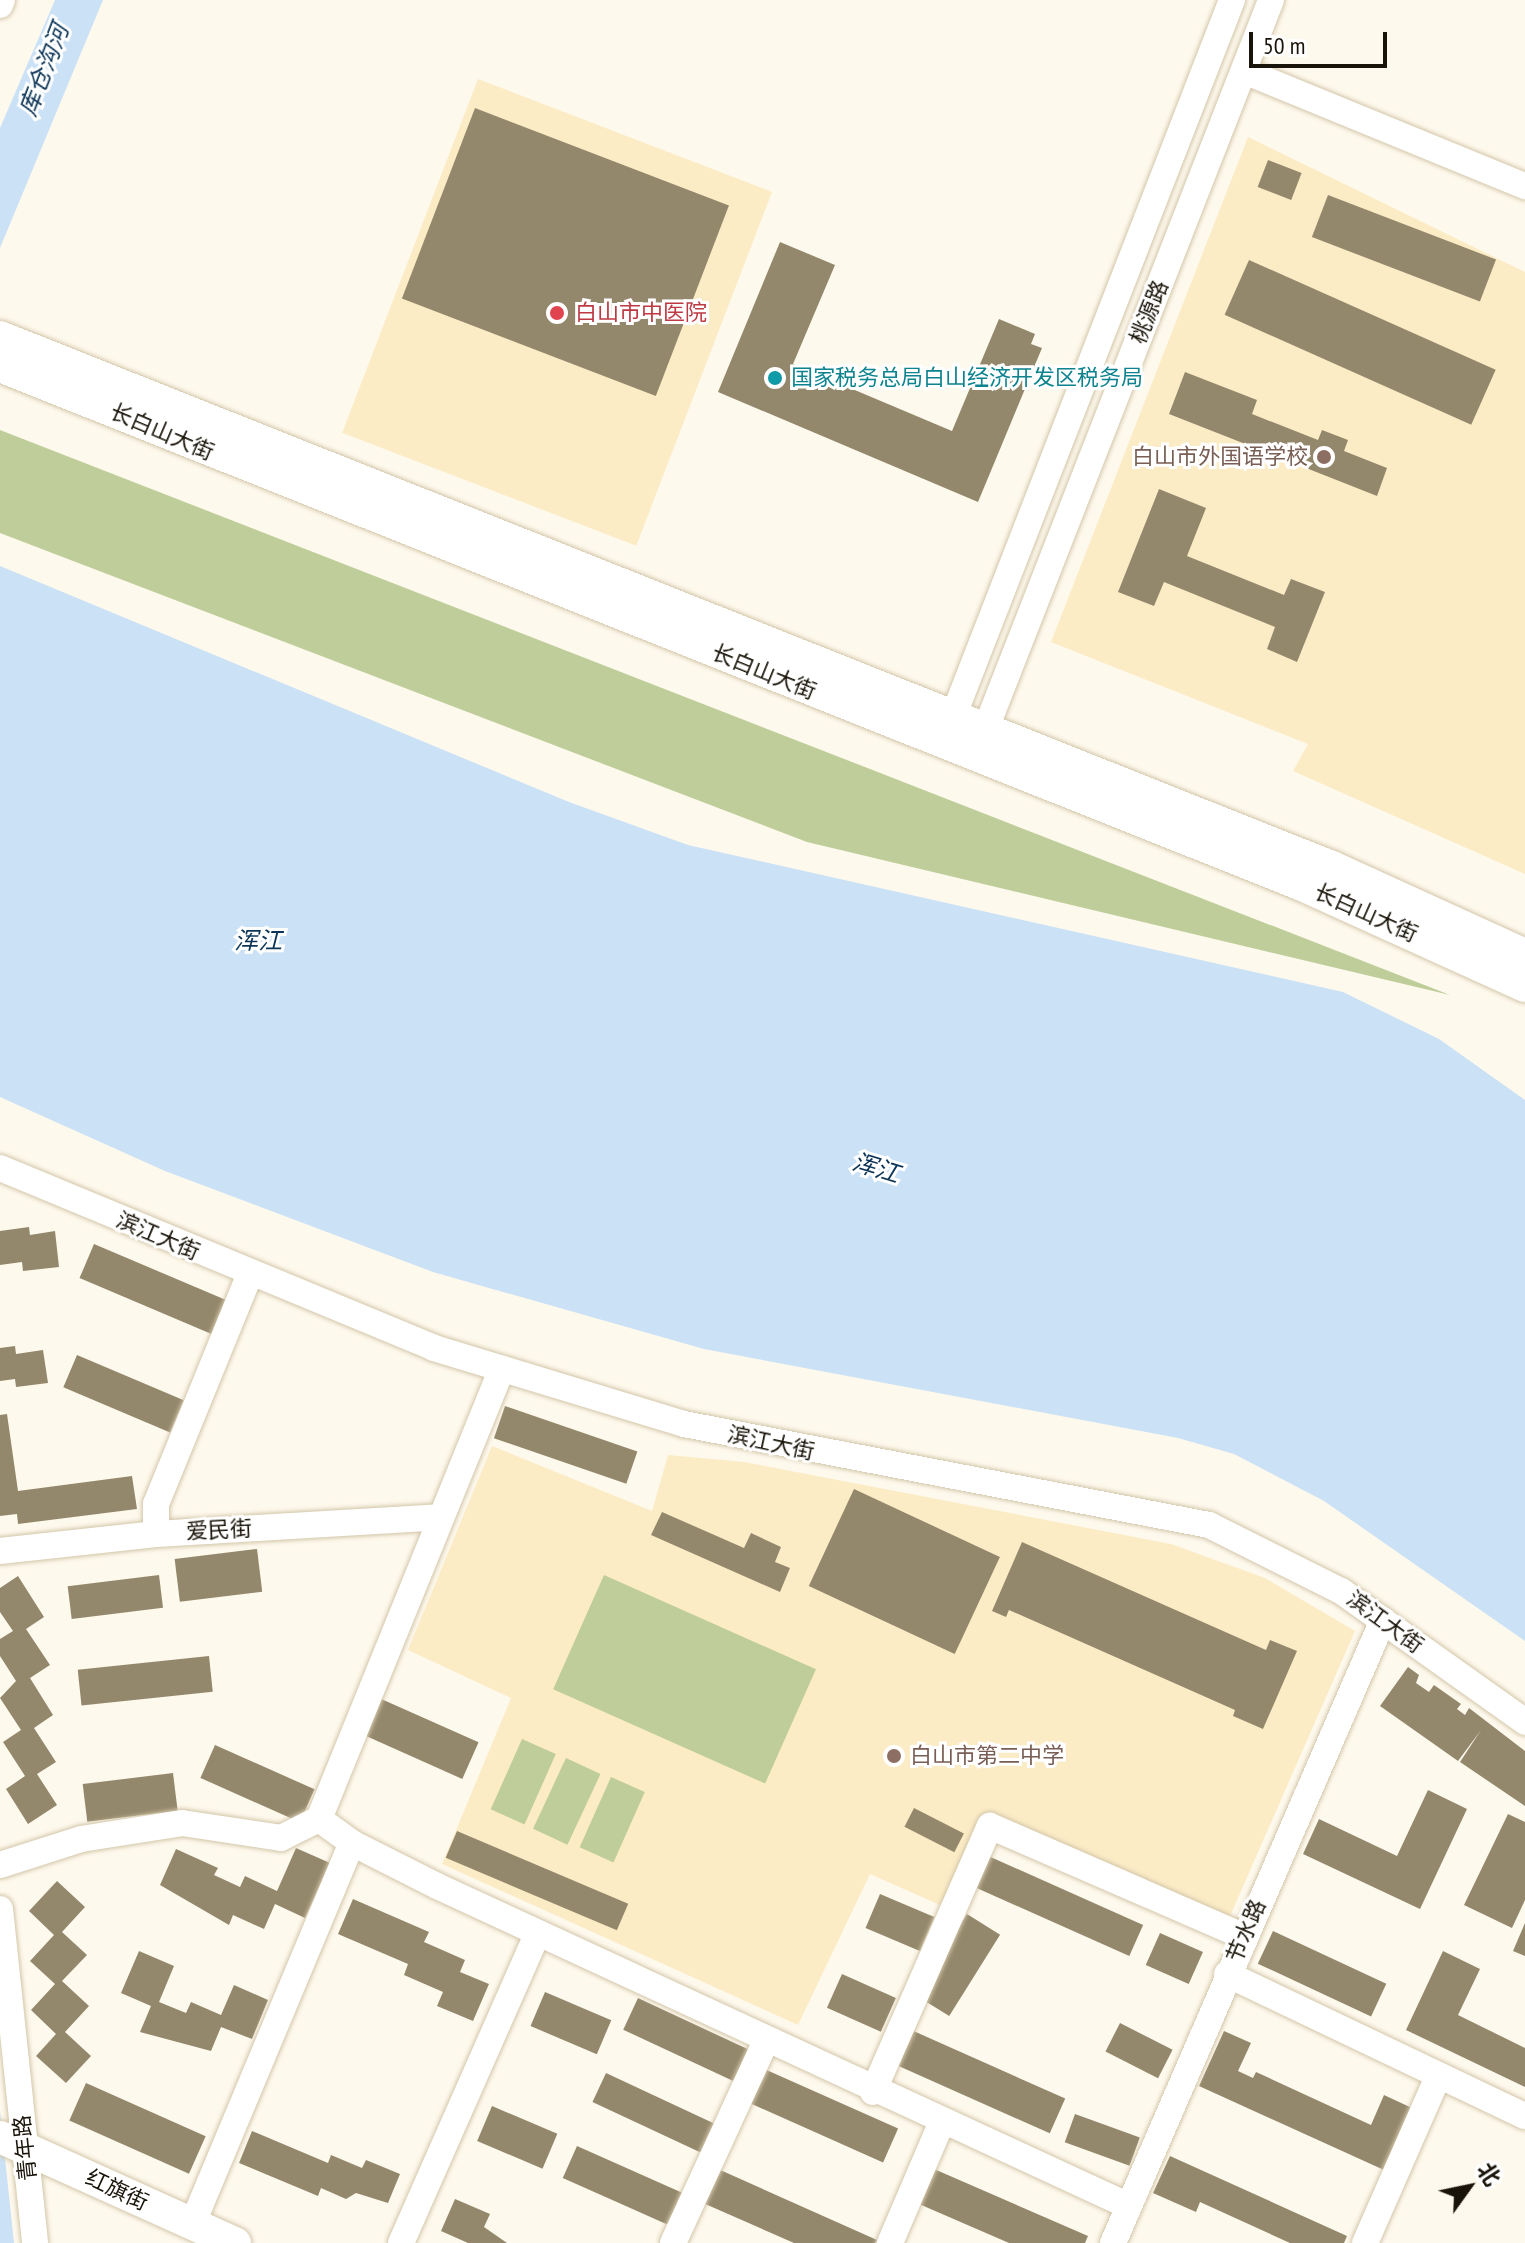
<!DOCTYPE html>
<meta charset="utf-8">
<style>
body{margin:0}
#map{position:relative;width:1525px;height:2243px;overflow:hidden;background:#fef9ed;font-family:"PT Sans Narrow","Noto Sans SC",sans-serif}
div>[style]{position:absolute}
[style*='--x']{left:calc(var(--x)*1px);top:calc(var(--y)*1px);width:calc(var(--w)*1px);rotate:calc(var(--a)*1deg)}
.built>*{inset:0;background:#fcecc6;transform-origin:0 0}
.green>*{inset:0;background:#becd99;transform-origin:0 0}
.water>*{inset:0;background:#cbe1f6}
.building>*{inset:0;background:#94886c;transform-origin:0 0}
.roads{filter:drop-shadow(0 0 2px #d3c6a9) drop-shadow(0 0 2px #d3c6a9)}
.minor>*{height:26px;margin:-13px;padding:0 13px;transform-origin:13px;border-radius:13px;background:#fff}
.major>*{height:32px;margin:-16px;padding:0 16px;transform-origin:16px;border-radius:16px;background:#fff}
.dots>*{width:22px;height:22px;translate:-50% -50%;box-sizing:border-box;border:4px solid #fff;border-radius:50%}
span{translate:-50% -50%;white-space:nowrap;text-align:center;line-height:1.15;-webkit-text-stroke:6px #fff;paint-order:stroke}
.street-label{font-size:22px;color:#191409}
.health-label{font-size:22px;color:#be3a42}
.left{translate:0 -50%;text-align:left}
.culture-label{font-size:22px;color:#0d838f}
.education-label{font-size:22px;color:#785e54}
.right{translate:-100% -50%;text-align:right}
.water-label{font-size:24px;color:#0c3456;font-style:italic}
.north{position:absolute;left:1429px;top:2147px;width:80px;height:80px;-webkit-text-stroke:6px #fff;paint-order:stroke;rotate:57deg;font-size:22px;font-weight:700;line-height:32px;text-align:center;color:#191409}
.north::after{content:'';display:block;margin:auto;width:28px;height:36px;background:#191409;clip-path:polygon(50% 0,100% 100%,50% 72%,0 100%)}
.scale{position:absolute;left:1249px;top:32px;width:138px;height:36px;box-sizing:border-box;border:4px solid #191409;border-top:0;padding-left:10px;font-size:24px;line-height:28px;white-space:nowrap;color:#191409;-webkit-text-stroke:6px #fff;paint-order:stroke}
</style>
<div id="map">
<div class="built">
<i style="left:478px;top:79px;width:315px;height:379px;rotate:21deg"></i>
<i style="clip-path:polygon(1248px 137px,1525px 272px,1525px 874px,1293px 771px,1308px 744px,1051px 642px)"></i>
<i style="clip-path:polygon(492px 1446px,652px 1511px,668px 1455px,744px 1462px,1171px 1544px,1265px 1578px,1355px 1631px,1227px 1923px,983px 1814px,940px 1905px,870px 1874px,798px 2025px,442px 1864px,511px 1698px,408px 1650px)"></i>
</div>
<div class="green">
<i style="clip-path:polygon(0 430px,1450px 995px,807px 842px,0 533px)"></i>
<i style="left:604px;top:1575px;width:232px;height:125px;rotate:24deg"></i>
<i style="left:522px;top:1739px;width:37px;height:77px;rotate:24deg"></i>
<i style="left:566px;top:1758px;width:38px;height:78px;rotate:25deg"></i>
<i style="left:611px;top:1777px;width:37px;height:77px;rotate:24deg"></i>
</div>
<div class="water">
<i style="clip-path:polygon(55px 0,103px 0,0 248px,0 128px)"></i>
<i style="clip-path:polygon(0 566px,569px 802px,688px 845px,1343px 992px,1439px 1039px,1525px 1100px,1525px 1641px,1324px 1501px,1234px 1454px,1178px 1438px,704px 1349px,433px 1272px,165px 1171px,0 1097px)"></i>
<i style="clip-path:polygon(0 2111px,14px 2243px,0 2243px)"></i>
</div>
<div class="building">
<i style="left:475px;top:108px;width:272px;height:204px;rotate:21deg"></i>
<i style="left:1268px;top:160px;width:36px;height:29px;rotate:21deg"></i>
<i style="left:1328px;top:195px;width:180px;height:45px;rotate:21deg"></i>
<i style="clip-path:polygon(780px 242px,835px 265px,793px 364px,952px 431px,999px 319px,1035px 334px,1031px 344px,1042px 348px,978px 502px,718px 392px)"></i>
<i style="left:1249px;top:260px;width:270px;height:60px;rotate:24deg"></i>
<i style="clip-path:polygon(1185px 372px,1257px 400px,1252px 414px,1318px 440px,1322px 430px,1348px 440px,1344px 451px,1387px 468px,1377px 496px,1169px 414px)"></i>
<i style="clip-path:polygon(1159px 489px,1206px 508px,1187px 556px,1284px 595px,1291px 579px,1325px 592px,1297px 662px,1267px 649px,1275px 627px,1164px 582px,1154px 606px,1118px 592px)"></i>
<i style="clip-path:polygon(29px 1227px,30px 1235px,55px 1231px,59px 1267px,23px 1271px,22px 1262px,0 1265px,0 1231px)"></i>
<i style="left:94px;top:1244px;width:144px;height:37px;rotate:23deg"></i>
<i style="clip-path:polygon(15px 1346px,16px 1354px,43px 1350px,48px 1383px,16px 1387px,15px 1379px,0 1381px,0 1348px)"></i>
<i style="left:77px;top:1355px;width:116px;height:35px;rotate:23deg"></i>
<i style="left:505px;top:1406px;width:140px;height:34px;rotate:19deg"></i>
<i style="clip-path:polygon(7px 1414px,18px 1491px,132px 1476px,137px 1509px,18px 1524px,17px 1514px,0 1516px,0 1415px)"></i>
<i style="left:854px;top:1489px;width:161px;height:107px;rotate:25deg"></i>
<i style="clip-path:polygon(662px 1512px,744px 1548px,751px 1533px,781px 1547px,775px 1562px,790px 1568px,780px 1592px,651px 1535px)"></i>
<i style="clip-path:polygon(1022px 1542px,1266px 1650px,1270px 1640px,1297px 1651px,1263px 1729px,1233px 1716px,1235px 1710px,1009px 1610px,1006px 1617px,992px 1611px)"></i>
<i style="left:257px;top:1549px;width:43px;height:83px;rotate:83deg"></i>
<i style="left:159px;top:1575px;width:33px;height:92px;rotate:83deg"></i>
<i style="clip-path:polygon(18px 1576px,44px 1617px,26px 1629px,50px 1665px,30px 1678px,53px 1715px,34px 1728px,56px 1762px,37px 1774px,57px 1805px,28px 1824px,6px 1789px,25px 1776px,3px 1742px,21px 1730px,0 1698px,16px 1681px,0 1656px,0 1639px,13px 1631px,0 1612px,0 1588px)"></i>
<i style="left:209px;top:1656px;width:36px;height:132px;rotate:84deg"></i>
<i style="clip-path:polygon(1408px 1667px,1419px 1675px,1416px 1683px,1429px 1692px,1434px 1685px,1461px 1704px,1457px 1709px,1465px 1715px,1469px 1708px,1525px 1751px,1525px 1806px,1460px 1762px,1481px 1730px,1458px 1761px,1380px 1706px)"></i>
<i style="left:379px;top:1698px;width:109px;height:40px;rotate:24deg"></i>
<i style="left:215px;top:1745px;width:109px;height:36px;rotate:24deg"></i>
<i style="left:173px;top:1773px;width:38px;height:91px;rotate:83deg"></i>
<i style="clip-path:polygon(1428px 1790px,1467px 1809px,1420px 1909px,1303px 1854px,1319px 1819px,1397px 1856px)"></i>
<i style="left:914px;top:1808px;width:56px;height:21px;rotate:27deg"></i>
<i style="clip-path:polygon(1508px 1814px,1525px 1822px,1525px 1900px,1512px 1928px,1464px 1905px)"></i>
<i style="left:457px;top:1831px;width:186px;height:29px;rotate:23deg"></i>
<i style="clip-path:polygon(296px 1848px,330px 1863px,305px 1918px,275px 1904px,264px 1929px,233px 1915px,229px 1925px,160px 1885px,176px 1849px,218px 1868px,214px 1875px,240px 1887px,245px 1876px,277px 1891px)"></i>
<i style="left:986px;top:1855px;width:172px;height:34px;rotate:24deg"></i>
<i style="clip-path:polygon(57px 1881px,85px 1907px,62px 1932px,87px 1955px,62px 1981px,89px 2006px,65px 2032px,91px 2056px,66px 2083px,36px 2056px,56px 2034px,31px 2010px,55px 1984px,30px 1961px,54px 1935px,29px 1911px)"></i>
<i style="left:880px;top:1894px;width:59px;height:37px;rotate:23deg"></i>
<i style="clip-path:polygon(353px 1899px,429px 1932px,424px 1942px,465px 1960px,460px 1972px,489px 1984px,473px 2021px,437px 2006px,443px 1992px,404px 1975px,408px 1964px,338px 1934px)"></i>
<i style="left:967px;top:1914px;width:39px;height:96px;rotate:32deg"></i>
<i style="clip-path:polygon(1525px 1923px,1525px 1956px,1513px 1951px)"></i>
<i style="left:1273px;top:1931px;width:125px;height:36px;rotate:25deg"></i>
<i style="left:1160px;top:1933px;width:47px;height:35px;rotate:24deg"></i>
<i style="clip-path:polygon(139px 1951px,174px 1966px,159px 2002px,186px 2013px,191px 2002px,221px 2015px,234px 1985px,268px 2000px,252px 2039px,221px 2027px,211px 2051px,140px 2032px,151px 2006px,121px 1993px)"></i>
<i style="clip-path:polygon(1443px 1951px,1480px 1969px,1458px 2015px,1525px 2048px,1525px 2087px,1406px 2030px)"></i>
<i style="left:842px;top:1974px;width:59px;height:37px;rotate:24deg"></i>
<i style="left:545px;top:1992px;width:72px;height:37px;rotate:23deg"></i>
<i style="left:638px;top:1998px;width:122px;height:35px;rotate:25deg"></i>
<i style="left:1120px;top:2023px;width:59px;height:32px;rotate:27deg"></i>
<i style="left:909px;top:2029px;width:171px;height:38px;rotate:24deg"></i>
<i style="clip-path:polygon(1224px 2031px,1251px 2043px,1238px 2071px,1253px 2078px,1256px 2072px,1371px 2125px,1384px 2095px,1412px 2108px,1384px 2170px,1199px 2086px)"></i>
<i style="left:762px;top:2068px;width:149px;height:37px;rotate:24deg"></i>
<i style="left:606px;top:2073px;width:127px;height:32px;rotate:25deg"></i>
<i style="left:86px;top:2083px;width:131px;height:41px;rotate:24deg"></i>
<i style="left:492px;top:2106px;width:71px;height:38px;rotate:23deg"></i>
<i style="left:1075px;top:2114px;width:69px;height:30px;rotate:20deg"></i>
<i style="clip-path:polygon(252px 2131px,328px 2163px,331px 2155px,362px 2168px,366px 2160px,400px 2174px,388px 2203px,356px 2193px,346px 2199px,321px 2188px,318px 2196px,239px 2163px)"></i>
<i style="left:577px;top:2146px;width:120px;height:35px;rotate:24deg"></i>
<i style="clip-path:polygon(1170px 2156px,1347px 2236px,1344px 2243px,1290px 2243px,1200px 2202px,1196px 2212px,1153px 2193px)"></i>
<i style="clip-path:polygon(718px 2169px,877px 2240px,875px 2243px,794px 2243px,703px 2203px)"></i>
<i style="clip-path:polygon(934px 2169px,1088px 2236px,1085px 2243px,1009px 2243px,919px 2204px)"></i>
<i style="clip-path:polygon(455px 2199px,490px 2214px,484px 2227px,507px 2243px,468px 2243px,441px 2231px)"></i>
</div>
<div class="roads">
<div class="minor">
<i style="--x:0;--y:5;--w:5;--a:-68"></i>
<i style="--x:1244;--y:71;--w:304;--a:22.3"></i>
<i style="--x:946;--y:735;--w:789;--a:-68.74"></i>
<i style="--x:979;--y:746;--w:801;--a:-68.62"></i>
<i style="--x:0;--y:1168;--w:470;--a:22.5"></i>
<i style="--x:434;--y:1348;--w:261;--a:16.9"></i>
<i style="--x:684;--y:1424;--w:535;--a:10.89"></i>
<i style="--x:1209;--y:1525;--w:148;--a:26.6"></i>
<i style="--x:1341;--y:1591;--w:226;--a:35.4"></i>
<i style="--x:156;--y:1534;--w:30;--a:-90"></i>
<i style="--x:156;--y:1504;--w:246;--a:-67.8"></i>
<i style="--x:0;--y:1551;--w:157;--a:-6.2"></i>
<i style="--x:156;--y:1534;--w:284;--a:-3.4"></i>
<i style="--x:319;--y:1819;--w:486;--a:-67.9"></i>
<i style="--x:0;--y:1865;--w:85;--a:-17.8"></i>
<i style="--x:81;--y:1839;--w:102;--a:-9"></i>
<i style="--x:182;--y:1823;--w:100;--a:8.6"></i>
<i style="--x:281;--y:1838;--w:42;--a:-26.6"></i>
<i style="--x:319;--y:1819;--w:41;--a:36"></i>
<i style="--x:352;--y:1843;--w:95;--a:26.8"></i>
<i style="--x:437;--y:1886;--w:762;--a:24.82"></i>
<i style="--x:0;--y:1909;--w:336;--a:84"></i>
<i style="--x:1227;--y:1974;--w:330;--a:25.5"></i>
<i style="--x:873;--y:2092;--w:291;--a:-66.3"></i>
<i style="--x:990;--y:1826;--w:276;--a:23.5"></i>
<i style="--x:192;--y:2225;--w:414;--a:-67.3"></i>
<i style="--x:401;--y:2243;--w:339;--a:-66.2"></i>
<i style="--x:673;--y:2243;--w:222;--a:-65.3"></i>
<i style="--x:890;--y:2243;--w:129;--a:-66.8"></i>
<i style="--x:1113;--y:2243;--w:679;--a:-66.57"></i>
<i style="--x:1365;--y:2243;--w:181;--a:-66.3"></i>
</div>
<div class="major">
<i style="--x:0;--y:337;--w:1434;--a:21.7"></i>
<i style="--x:1332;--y:867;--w:212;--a:24.5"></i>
<i style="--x:0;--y:366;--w:1399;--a:21.73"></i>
<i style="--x:1300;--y:884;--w:247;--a:24.4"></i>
<i style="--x:0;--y:2137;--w:258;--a:24.3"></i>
</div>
</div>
<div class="dots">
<i style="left:557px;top:313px;background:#e0444e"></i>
<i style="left:775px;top:378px;background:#0f9aa8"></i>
<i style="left:1324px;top:457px;background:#8d6e63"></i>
<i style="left:894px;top:1756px;background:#8d6e63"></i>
</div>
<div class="street-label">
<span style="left:1149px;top:312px;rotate:-68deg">桃源路</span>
<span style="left:162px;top:432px;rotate:23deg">长白山大街</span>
<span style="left:764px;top:672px;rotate:22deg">长白山大街</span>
<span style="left:1366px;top:913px;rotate:24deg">长白山大街</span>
<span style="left:158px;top:1236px;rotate:23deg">滨江大街</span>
<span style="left:771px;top:1443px;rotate:12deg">滨江大街</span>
<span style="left:219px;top:1530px;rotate:-3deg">爱民街</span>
<span style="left:1385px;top:1622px;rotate:36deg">滨江大街</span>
<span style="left:1246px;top:1931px;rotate:-67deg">节水路</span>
<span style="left:25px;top:2148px;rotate:-96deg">青年路</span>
<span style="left:117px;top:2190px;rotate:25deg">红旗街</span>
</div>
<div class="health-label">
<span class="left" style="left:575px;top:313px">白山市中医院</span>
</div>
<div class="culture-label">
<span class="left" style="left:791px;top:378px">国家税务总局白山经济开发区税务局</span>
</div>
<div class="education-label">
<span class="right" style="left:1308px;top:457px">白山市外国语学校</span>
<span class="left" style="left:910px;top:1756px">白山市第二中学</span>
</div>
<div class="water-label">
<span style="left:44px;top:70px;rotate:-69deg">库仓沟河</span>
<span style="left:258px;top:941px">浑江</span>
<span style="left:876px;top:1168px;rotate:17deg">浑江</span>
</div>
<div class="north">北</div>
<div class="scale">50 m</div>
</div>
